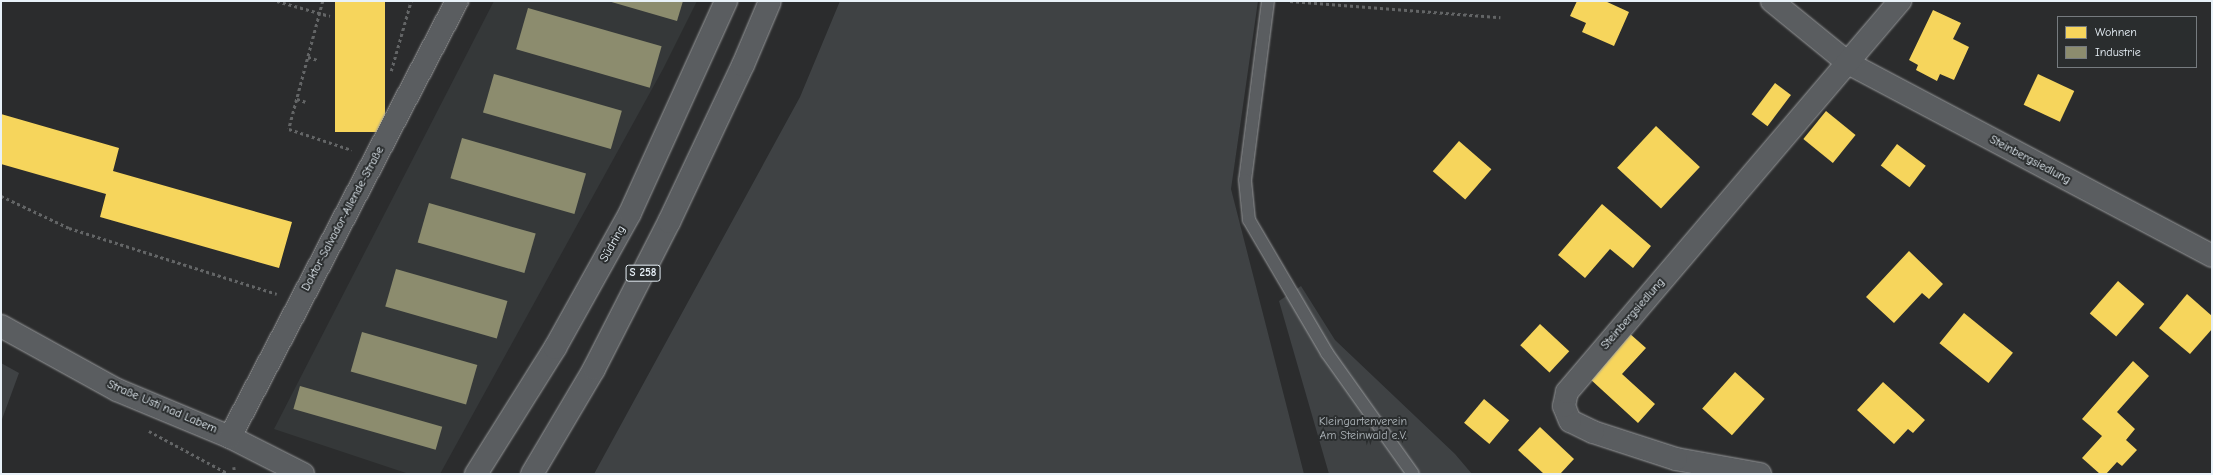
<!DOCTYPE html>
<meta charset="utf-8">
<style>
body{margin:0}
#map{position:relative;width:2213px;height:475px;overflow:hidden;background:#2b2c2d;font-family:"Comic Neue",sans-serif}
div>[style]{position:absolute}
[style*='--x']{left:calc(var(--x)*1px);top:calc(var(--y)*1px);width:calc(var(--w)*1px);rotate:calc(var(--a)*1deg)}
.built>*{inset:0;background:#353839}
.green>*{inset:0;background:#3f4244}
.homes>*{inset:0;background:#f6d55c;transform-origin:0 0}
.industry>*{inset:0;background:#8c8c6e;transform-origin:0 0}
.path>*{height:2.5px;margin-top:-1.25px;transform-origin:0;background:repeating-linear-gradient(90deg,#636566 0 3px,transparent 0 6px)}
.roads{filter:drop-shadow(0 0 1px #96989a) drop-shadow(0 0 1px #96989a)}
.service>*{height:12px;margin:-6px;padding:0 6px;transform-origin:6px;border-radius:6px;background:#5a5d60}
.minor>*{height:22px;margin:-11px;padding:0 11px;transform-origin:11px;border-radius:11px;background:#5a5d60}
.primary>*{height:22px;margin:-11px;padding:0 11px;transform-origin:11px;border-radius:11px;background:#5a5d60}
span{translate:-50% -50%;white-space:nowrap;text-align:center;line-height:1.15;-webkit-text-stroke:4px #2a2d2e;paint-order:stroke}
.shield-label span{padding:1px 3px;background:#2a2d2e;border:1px solid;border-radius:3px;-webkit-text-stroke-width:0}
.shield-label{font-size:11px;color:#e8f1f8;font-weight:700}
.street-label{font-size:12px;color:#e8f1f8}
.park-label{font-size:12px;color:#aeb5ba}
.frame{position:absolute;inset:0;border:2px solid #e8f1f8;pointer-events:none}
.legend{position:absolute;left:2057px;top:16px;width:140px;height:52px;box-sizing:border-box;background:#2a2d2e;border:1px solid #767b7f;margin:0;padding:5px 7px;list-style:none;font-size:12px;color:#e8f1f8}
.legend li{display:flex;align-items:center;gap:8px;height:20px}
.legend b{width:20px;border:1px solid #767b7f}
</style>
<div id="map">
<div class="built">
<i style="clip-path:polygon(494px 1px,697px 1px,663px 69px,440px 474px,409px 474px,274px 429px)"></i>
</div>
<div class="green">
<i style="clip-path:polygon(840px 1px,1258px 1px,1231px 189px,1304px 474px,594px 474px,800px 97px)"></i>
<i style="clip-path:polygon(1301px 286px,1335px 340px,1455px 454px,1472px 474px,1329px 474px,1279px 301px)"></i>
<i style="clip-path:polygon(1px 363px,19px 373px,1px 422px)"></i>
</div>
<div class="homes">
<i style="left:335px;top:1px;width:50px;height:131px"></i>
<i style="clip-path:polygon(1577px 1px,1605px 1px,1629px 12px,1614px 46px,1582px 32px,1586px 23px,1570px 16px)"></i>
<i style="clip-path:polygon(1933px 10px,1961px 23px,1953px 39px,1969px 47px,1954px 80px,1940px 74px,1937px 81px,1916px 70px,1918px 65px,1909px 60px)"></i>
<i style="left:2038px;top:74px;width:40px;height:34px;rotate:25deg"></i>
<i style="left:1775px;top:83px;width:20px;height:39px;rotate:37deg"></i>
<i style="left:1826px;top:111px;width:38px;height:36px;rotate:39deg"></i>
<i style="clip-path:polygon(1px 114px,119px 148px,113px 171px,292px 222px,279px 268px,100px 217px,106px 194px,1px 164px)"></i>
<i style="left:1656px;top:126px;width:60px;height:57px;rotate:43deg"></i>
<i style="left:1459px;top:141px;width:43px;height:40px;rotate:41deg"></i>
<i style="left:1897px;top:144px;width:36px;height:27px;rotate:37deg"></i>
<i style="clip-path:polygon(1602px 204px,1651px 246px,1633px 268px,1610px 249px,1585px 278px,1558px 255px)"></i>
<i style="clip-path:polygon(1909px 251px,1943px 284px,1929px 299px,1922px 293px,1894px 323px,1866px 297px)"></i>
<i style="left:2118px;top:281px;width:35px;height:43px;rotate:41deg"></i>
<i style="clip-path:polygon(2187px 294px,2212px 316px,2212px 329px,2190px 354px,2159px 328px)"></i>
<i style="left:1964px;top:313px;width:63px;height:39px;rotate:39deg"></i>
<i style="left:1540px;top:324px;width:40px;height:29px;rotate:43deg"></i>
<i style="clip-path:polygon(1629px 333px,1646px 348px,1622px 374px,1655px 404px,1638px 423px,1589px 378px)"></i>
<i style="clip-path:polygon(2133px 361px,2149px 376px,2117px 412px,2135px 429px,2126px 440px,2137px 450px,2122px 466px,2117px 462px,2106px 474px,2100px 474px,2082px 458px,2102px 436px,2082px 419px)"></i>
<i style="left:1735px;top:372px;width:40px;height:49px;rotate:42deg"></i>
<i style="clip-path:polygon(1883px 382px,1925px 420px,1913px 433px,1908px 429px,1894px 444px,1857px 410px)"></i>
<i style="left:1484px;top:399px;width:33px;height:31px;rotate:40deg"></i>
<i style="clip-path:polygon(1540px 427px,1574px 459px,1560px 474px,1544px 474px,1518px 450px)"></i>
</div>
<div class="industry">
<i style="clip-path:polygon(608px 1px,683px 1px,677px 21px)"></i>
<i style="left:528px;top:8px;width:139px;height:43px;rotate:16deg"></i>
<i style="left:494px;top:74px;width:133px;height:40px;rotate:16deg"></i>
<i style="left:462px;top:138px;width:129px;height:42px;rotate:16deg"></i>
<i style="left:429px;top:203px;width:111px;height:41px;rotate:16deg"></i>
<i style="left:396px;top:269px;width:116px;height:39px;rotate:16deg"></i>
<i style="left:362px;top:332px;width:120px;height:41px;rotate:16deg"></i>
<i style="left:300px;top:386px;width:148px;height:24px;rotate:16deg"></i>
</div>
<div class="path">
<i style="--x:277;--y:1;--w:55;--a:15.8"></i>
<i style="--x:323;--y:1;--w:132;--a:104.9"></i>
<i style="--x:289;--y:129;--w:66;--a:18.4"></i>
<i style="--x:1290;--y:1;--w:211;--a:4.4"></i>
<i style="--x:308;--y:57;--w:10;--a:17"></i>
<i style="--x:391;--y:71;--w:73;--a:-74.1"></i>
<i style="--x:297;--y:99;--w:9;--a:18"></i>
<i style="--x:1;--y:196;--w:75;--a:25.2"></i>
<i style="--x:69;--y:228;--w:218;--a:17.6"></i>
<i style="--x:149;--y:431;--w:91;--a:28.3"></i>
<i style="--x:234;--y:467;--w:7;--a:82"></i>
</div>
<div class="roads">
<div class="service">
<i style="--x:1268;--y:1;--w:180;--a:97.3"></i>
<i style="--x:1245;--y:180;--w:40;--a:84.3"></i>
<i style="--x:1249;--y:220;--w:154;--a:59.6"></i>
<i style="--x:1327;--y:353;--w:148;--a:54.6"></i>
</div>
<div class="minor">
<i style="--x:1772;--y:1;--w:98;--a:39.2"></i>
<i style="--x:1848;--y:63;--w:412;--a:27.9"></i>
<i style="--x:1;--y:326;--w:132;--a:28.9"></i>
<i style="--x:117;--y:390;--w:122;--a:22.6"></i>
<i style="--x:230;--y:437;--w:82;--a:26.9"></i>
<i style="--x:230;--y:437;--w:492;--a:-62.5"></i>
<i style="--x:1760;--y:474;--w:85;--a:-169.9"></i>
<i style="--x:1676;--y:459;--w:87;--a:-162"></i>
<i style="--x:1593;--y:432;--w:25;--a:-154"></i>
<i style="--x:1570;--y:421;--w:16;--a:-112"></i>
<i style="--x:1564;--y:406;--w:14;--a:-78"></i>
<i style="--x:1567;--y:392;--w:514;--a:-49.58"></i>
</div>
<div class="primary">
<i style="--x:476;--y:474;--w:149;--a:-57.9"></i>
<i style="--x:555;--y:348;--w:154;--a:-60.9"></i>
<i style="--x:630;--y:213;--w:233;--a:-65.6"></i>
<i style="--x:532;--y:474;--w:122;--a:-59.4"></i>
<i style="--x:594;--y:369;--w:165;--a:-63"></i>
<i style="--x:669;--y:222;--w:174;--a:-64.8"></i>
<i style="--x:743;--y:65;--w:69;--a:-67.1"></i>
</div>
</div>
<div class="shield-label">
<span style="left:643px;top:273px">S 258</span>
</div>
<div class="street-label">
<span style="left:2030px;top:160px;rotate:28deg">Steinbergsiedlung</span>
<span style="left:343px;top:219px;rotate:-62deg">Doktor-Salvador-Allende-Straße</span>
<span style="left:613px;top:244px;rotate:-61deg">Südring</span>
<span style="left:1633px;top:314px;rotate:-49deg">Steinbergsiedlung</span>
<span style="left:162px;top:407px;rotate:23deg">Straße Usti nad Labem</span>
</div>
<div class="park-label">
<span style="left:1363px;top:429px">Kleingartenverein<br>Am Steinwald e.V.</span>
</div>
<div class="frame"></div>
<ul class="legend">
<li><b style="height:11px;background:#f6d55c"></b>Wohnen</li>
<li><b style="height:11px;background:#8c8c6e"></b>Industrie</li>
</ul>
</div>
